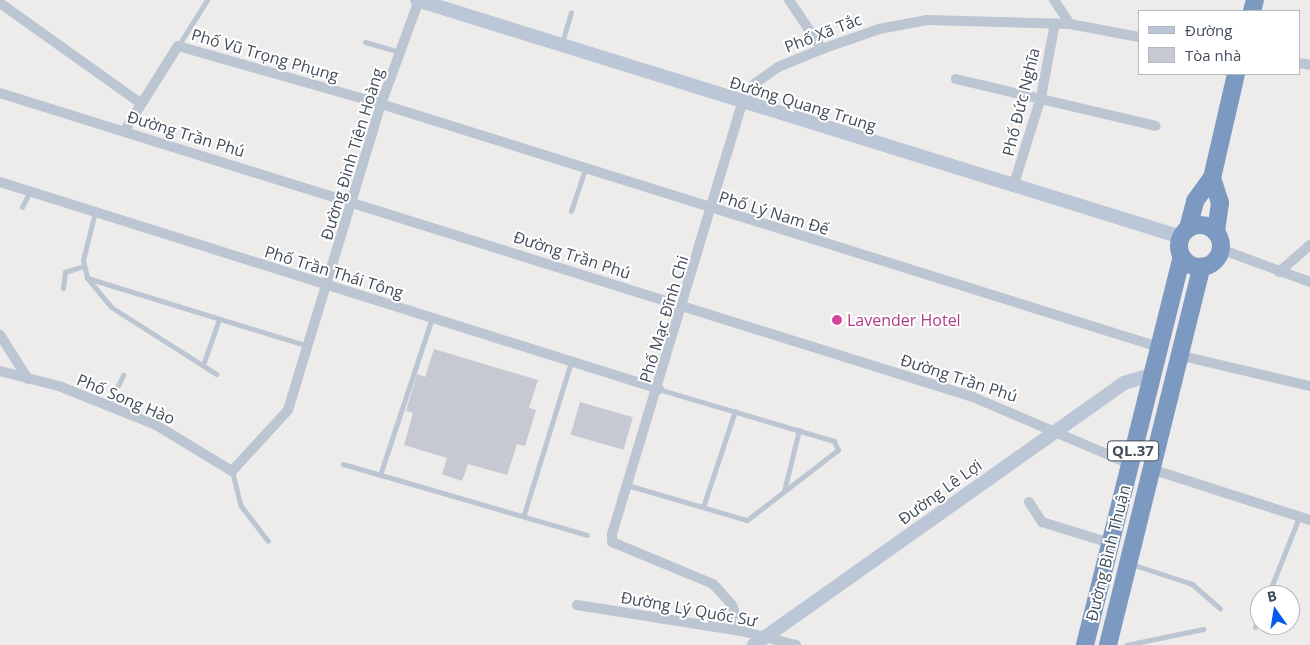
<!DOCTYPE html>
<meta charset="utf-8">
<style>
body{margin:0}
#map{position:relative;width:1310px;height:645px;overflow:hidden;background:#eeebeb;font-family:"Open Sans",sans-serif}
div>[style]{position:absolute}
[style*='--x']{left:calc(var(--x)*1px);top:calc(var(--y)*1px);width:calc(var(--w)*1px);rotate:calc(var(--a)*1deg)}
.building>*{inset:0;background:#c6c9d2;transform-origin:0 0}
.lane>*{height:5px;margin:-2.5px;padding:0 2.5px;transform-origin:2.5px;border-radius:2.5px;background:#bcc6d3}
.street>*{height:10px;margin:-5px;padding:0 5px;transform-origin:5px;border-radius:5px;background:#bcc6d3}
.secondary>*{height:14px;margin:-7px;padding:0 7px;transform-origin:7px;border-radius:7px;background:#bbc6d7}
.highway>*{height:18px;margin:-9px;padding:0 9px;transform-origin:9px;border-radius:9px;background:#7c99c1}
.highway>.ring{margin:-9px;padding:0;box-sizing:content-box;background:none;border:18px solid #7c99c1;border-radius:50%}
.dots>*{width:14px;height:14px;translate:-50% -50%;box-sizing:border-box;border:2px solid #fff;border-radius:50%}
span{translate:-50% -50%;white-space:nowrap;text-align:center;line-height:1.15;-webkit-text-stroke:4px #fff;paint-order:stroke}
.shield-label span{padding:1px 4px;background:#fff;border:1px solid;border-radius:4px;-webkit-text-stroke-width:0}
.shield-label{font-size:15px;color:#424d5a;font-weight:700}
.street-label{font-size:16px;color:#424d5a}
.hotel-label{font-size:16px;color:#b23c85}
.left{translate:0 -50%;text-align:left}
.legend{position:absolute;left:1138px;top:10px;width:162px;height:65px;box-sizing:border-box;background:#fff;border:1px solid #b3b8bd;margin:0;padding:6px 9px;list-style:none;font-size:15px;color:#424d5a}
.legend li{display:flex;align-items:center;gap:10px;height:25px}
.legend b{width:25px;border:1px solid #b3b8bd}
.north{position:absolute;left:1250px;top:585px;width:50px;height:50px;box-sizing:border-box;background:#fff;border:1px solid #b3b8bd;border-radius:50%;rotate:347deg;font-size:14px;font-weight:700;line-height:20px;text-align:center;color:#424d5a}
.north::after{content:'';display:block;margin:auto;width:18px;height:22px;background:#055bee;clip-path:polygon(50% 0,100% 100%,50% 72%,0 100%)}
</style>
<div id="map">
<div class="building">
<i style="clip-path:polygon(434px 349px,538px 380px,529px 408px,536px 410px,525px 446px,517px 444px,507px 475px,468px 464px,462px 481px,442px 474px,447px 458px,404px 445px,413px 413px,406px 411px,417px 374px,425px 377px)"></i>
<i style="left:580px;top:402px;width:55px;height:34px;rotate:16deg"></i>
</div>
<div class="lane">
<i style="--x:365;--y:42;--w:35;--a:16"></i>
<i style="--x:562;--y:42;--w:31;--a:-73"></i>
<i style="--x:178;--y:46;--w:54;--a:-57.8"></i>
<i style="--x:22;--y:207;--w:18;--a:-63"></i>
<i style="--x:571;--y:211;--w:44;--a:-71.6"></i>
<i style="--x:95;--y:212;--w:49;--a:104"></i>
<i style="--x:83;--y:260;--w:18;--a:77"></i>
<i style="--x:87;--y:278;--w:231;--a:17.1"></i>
<i style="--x:87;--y:278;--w:38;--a:50"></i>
<i style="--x:111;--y:307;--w:125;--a:32.5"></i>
<i style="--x:63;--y:288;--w:16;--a:-83"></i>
<i style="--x:65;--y:272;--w:20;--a:-18"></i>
<i style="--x:203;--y:365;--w:49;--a:-70.8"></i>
<i style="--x:108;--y:405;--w:34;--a:-63"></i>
<i style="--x:343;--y:464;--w:254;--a:16.2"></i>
<i style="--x:232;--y:471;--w:36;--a:76"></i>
<i style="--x:241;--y:506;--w:44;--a:52.4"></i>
<i style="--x:380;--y:475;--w:165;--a:-71.7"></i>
<i style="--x:627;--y:485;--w:125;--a:16.3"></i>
<i style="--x:747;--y:520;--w:115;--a:-37.6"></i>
<i style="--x:838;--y:450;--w:10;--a:-114"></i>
<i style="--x:834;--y:441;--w:183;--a:-163.5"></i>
<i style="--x:784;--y:491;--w:63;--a:-76.2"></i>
<i style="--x:703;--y:507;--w:101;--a:-71.6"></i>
<i style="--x:524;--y:514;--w:159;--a:-72.8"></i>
<i style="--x:1131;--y:564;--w:64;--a:18.2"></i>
<i style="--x:1192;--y:584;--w:37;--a:41"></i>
<i style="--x:1268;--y:595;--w:84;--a:-68.3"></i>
<i style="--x:1255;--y:627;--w:13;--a:-67"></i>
<i style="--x:1126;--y:645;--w:79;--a:-11.7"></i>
</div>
<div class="street">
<i style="--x:789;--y:0;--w:59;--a:56"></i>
<i style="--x:1054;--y:0;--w:29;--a:56"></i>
<i style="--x:0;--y:3;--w:171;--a:35.5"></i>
<i style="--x:1299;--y:63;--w:11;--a:10"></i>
<i style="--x:956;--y:79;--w:205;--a:13.2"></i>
<i style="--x:0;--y:93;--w:1019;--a:17.35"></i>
<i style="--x:973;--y:397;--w:171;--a:23.1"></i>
<i style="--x:125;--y:130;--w:99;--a:-57.8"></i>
<i style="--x:178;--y:46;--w:211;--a:15.9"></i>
<i style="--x:381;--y:104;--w:815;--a:17.35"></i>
<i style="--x:0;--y:182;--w:691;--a:17.44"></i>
<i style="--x:1013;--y:187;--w:94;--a:-72.7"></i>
<i style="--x:1041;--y:97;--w:75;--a:-79.3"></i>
<i style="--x:1220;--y:249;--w:96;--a:20.1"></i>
<i style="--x:1279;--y:272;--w:41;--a:-41.1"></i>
<i style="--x:0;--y:335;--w:52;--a:57.5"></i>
<i style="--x:1182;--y:356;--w:131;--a:13.2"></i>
<i style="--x:0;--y:371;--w:61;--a:14.3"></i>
<i style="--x:59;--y:386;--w:105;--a:21.9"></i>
<i style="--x:156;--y:425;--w:89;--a:31.2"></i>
<i style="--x:232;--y:471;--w:83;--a:-47.4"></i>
<i style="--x:288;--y:410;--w:320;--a:-73.1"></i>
<i style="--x:381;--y:104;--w:111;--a:-69.9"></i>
<i style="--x:1151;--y:469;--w:167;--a:17.8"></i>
<i style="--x:1029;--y:502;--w:24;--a:57"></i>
<i style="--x:1042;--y:522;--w:71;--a:17.2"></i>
<i style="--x:577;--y:605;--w:166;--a:9"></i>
<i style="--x:741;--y:631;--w:57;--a:14.3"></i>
<i style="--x:741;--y:631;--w:28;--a:-109"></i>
<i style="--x:732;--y:605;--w:28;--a:-132"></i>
<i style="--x:713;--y:584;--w:109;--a:-157.4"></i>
<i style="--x:612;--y:542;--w:8;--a:-90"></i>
<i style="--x:612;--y:534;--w:450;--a:-73.2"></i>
<i style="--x:742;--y:103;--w:22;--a:-58"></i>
<i style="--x:754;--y:84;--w:29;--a:-35"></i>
<i style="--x:778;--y:67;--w:48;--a:-22.2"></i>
<i style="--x:822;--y:49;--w:60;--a:-19.3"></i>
<i style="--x:879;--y:29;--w:49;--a:-10.6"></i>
<i style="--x:927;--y:20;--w:143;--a:1.6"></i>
<i style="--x:1070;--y:24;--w:70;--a:10.7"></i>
</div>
<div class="secondary">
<i style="--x:417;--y:0;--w:800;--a:17.23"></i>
<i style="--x:754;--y:645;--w:453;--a:-35.3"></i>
<i style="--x:1124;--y:383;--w:27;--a:-17"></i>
</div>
<div class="highway">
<i style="--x:1252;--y:11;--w:11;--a:-75"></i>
<i style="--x:1212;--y:178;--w:26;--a:72"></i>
<i style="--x:1220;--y:203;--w:30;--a:98"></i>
<i class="ring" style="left:1179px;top:225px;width:24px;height:24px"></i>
<i style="--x:1188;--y:228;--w:28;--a:-75"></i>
<i style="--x:1195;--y:201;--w:29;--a:-54"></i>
<i style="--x:1212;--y:178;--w:107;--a:-77"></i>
<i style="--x:1085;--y:645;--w:400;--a:-76"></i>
<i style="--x:1108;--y:645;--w:390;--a:-76.1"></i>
</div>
<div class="dots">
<i style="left:837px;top:320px;background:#d1479c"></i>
</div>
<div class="shield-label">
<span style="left:1133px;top:451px">QL.37</span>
</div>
<div class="street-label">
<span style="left:823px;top:33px;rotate:-21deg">Phố Xã Tắc</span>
<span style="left:265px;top:55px;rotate:16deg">Phố Vũ Trọng Phụng</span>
<span style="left:1021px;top:102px;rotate:-76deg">Phố Đức Nghĩa</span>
<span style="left:803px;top:104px;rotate:17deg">Đường Quang Trung</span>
<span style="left:186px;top:134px;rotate:17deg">Đường Trần Phú</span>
<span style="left:352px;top:154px;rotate:-73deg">Đường Đinh Tiên Hoàng</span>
<span style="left:774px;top:213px;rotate:17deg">Phố Lý Nam Đế</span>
<span style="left:572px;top:255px;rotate:18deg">Đường Trần Phú</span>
<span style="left:334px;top:272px;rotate:17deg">Phố Trần Thái Tông</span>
<span style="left:664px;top:319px;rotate:-73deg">Phố Mạc Đĩnh Chi</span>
<span style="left:959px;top:378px;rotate:18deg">Đường Trần Phú</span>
<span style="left:126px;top:399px;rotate:23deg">Phố Song Hào</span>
<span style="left:940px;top:492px;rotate:-36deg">Đường Lê Lợi</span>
<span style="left:1108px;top:553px;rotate:-76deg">Đường Bình Thuận</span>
<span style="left:689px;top:609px;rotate:10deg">Đường Lý Quốc Sư</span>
</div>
<div class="hotel-label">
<span class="left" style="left:847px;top:320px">Lavender Hotel</span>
</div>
<ul class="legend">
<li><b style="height:6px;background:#bbc6d7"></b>Đường</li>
<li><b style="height:14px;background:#c6c9d2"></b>Tòa nhà</li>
</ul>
<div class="north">B</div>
</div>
